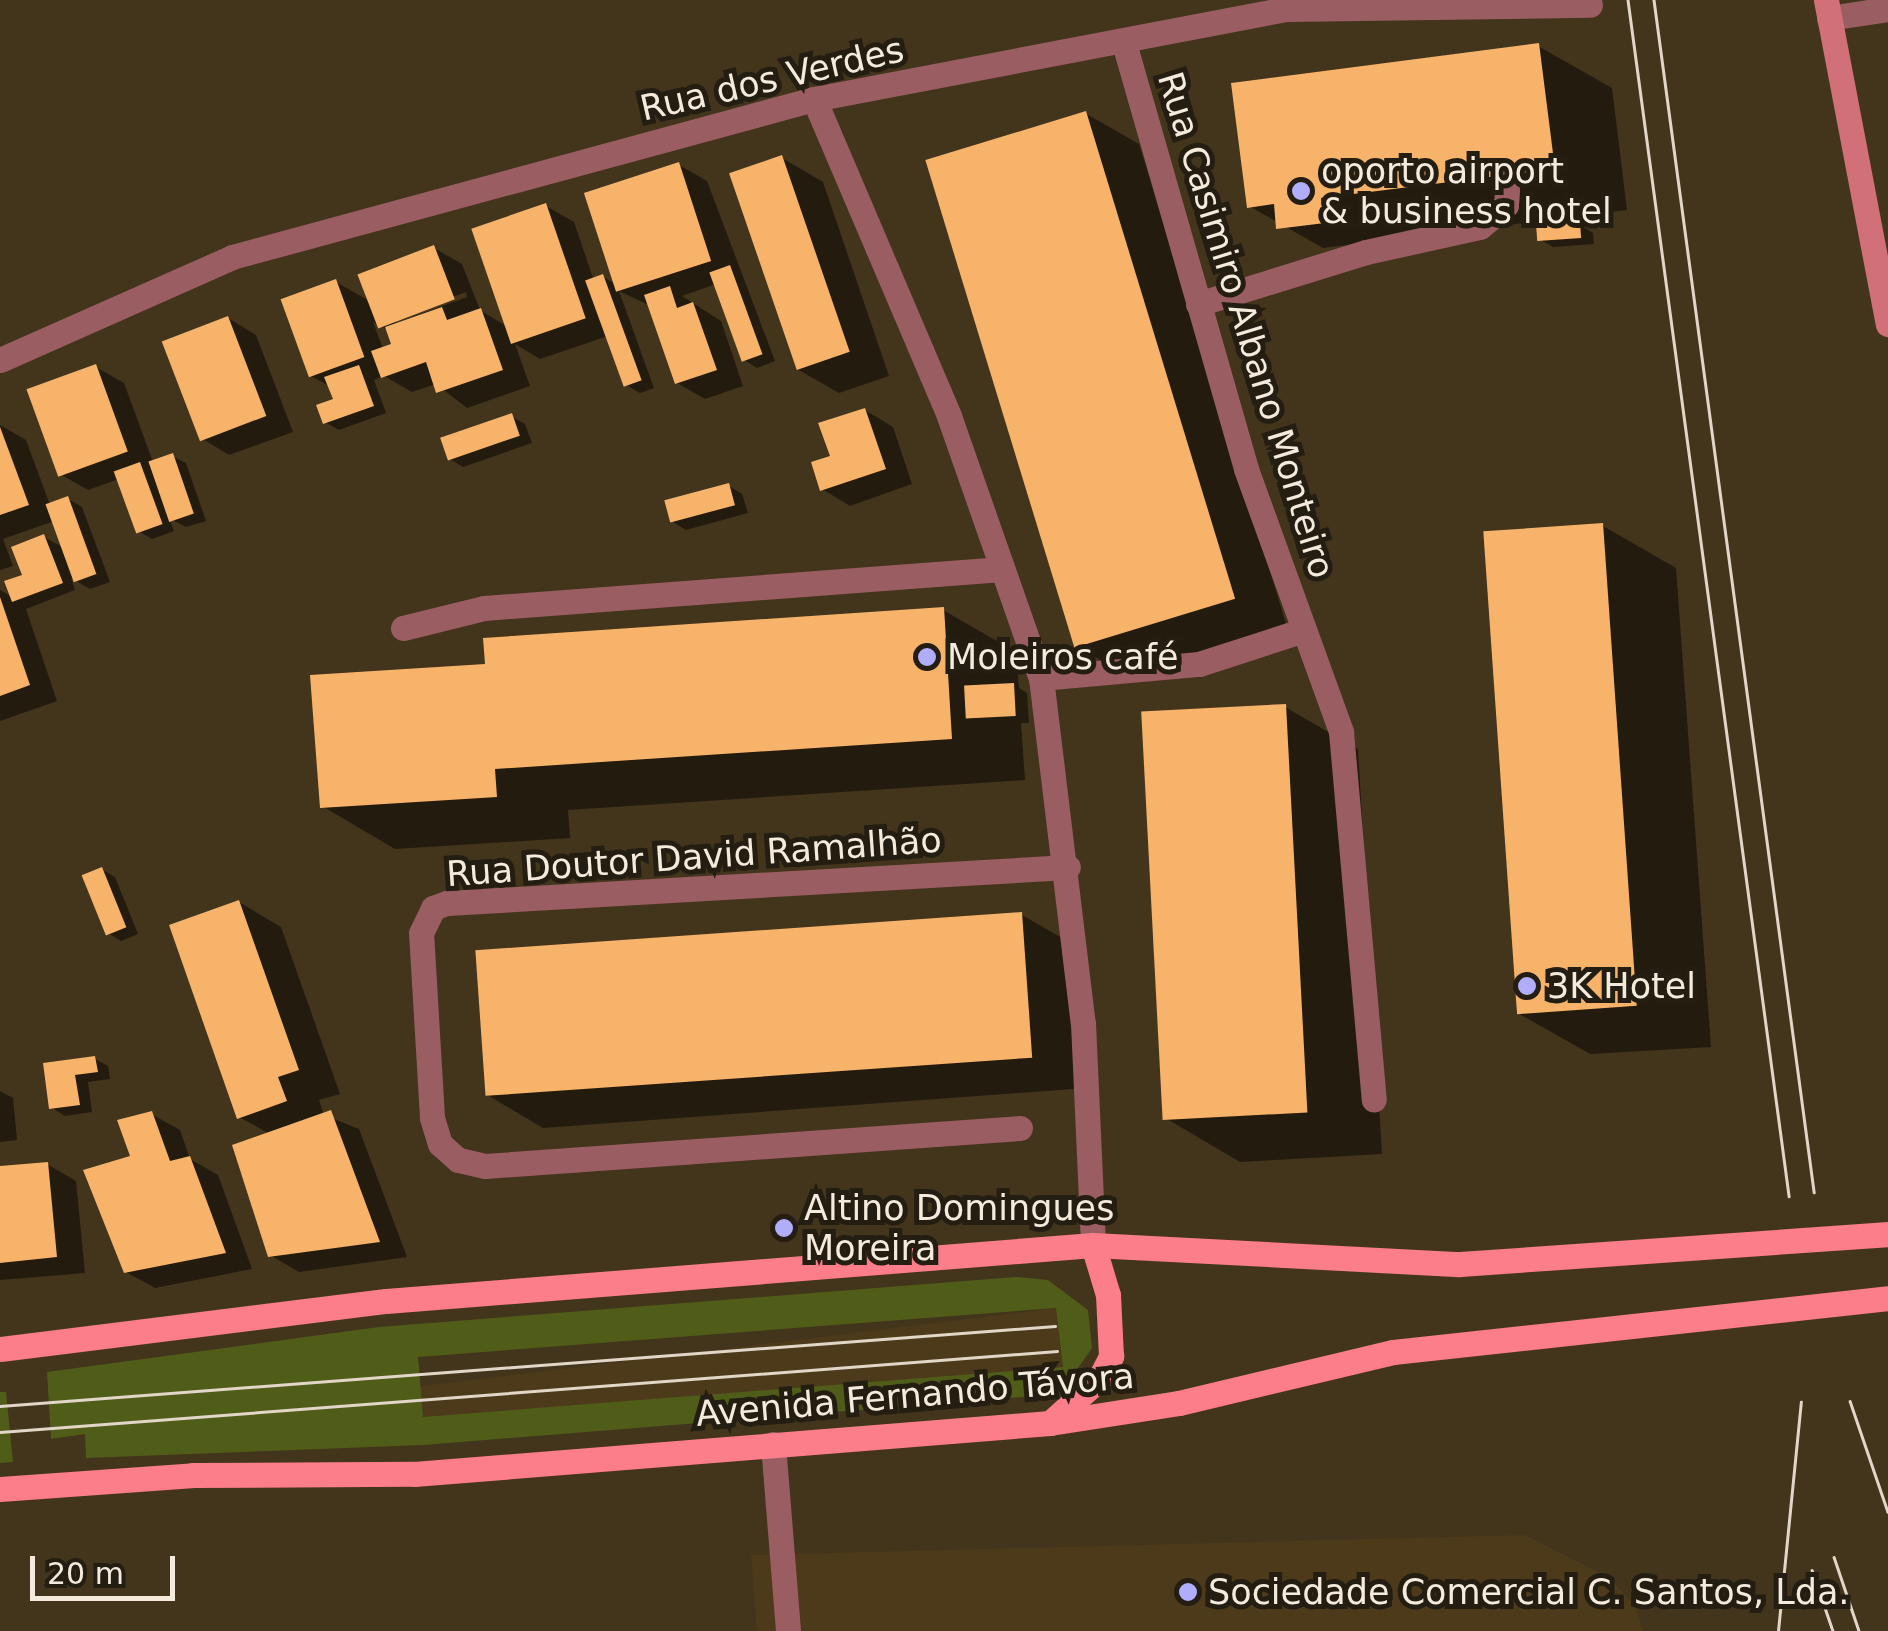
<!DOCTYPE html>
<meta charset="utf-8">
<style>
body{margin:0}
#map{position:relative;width:1888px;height:1631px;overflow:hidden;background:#43341c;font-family:"DejaVu Sans",sans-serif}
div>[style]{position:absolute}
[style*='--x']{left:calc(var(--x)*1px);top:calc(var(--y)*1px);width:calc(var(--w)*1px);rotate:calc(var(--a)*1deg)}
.built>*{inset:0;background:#4d3a1b;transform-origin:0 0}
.green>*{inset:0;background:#4f5d19}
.shadow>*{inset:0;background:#0007}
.building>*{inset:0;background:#f7b36a;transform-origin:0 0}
.service>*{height:25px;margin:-12.5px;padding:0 12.5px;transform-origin:12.5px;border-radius:12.5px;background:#9a5d61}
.minor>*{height:25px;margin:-12.5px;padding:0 12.5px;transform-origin:12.5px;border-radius:12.5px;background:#9a5d61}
.secondary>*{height:25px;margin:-12.5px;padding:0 12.5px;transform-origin:12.5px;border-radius:12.5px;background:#d17079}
.primary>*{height:25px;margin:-12.5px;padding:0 12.5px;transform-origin:12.5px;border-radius:12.5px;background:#fb7e8a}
.tram>*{height:2.5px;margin:-1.25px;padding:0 1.25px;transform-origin:1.25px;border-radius:1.25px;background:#e1d6c7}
.dots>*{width:28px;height:28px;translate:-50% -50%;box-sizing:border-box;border:5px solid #231d12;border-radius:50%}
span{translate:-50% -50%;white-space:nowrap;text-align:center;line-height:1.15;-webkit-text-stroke:10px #231d12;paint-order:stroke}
.street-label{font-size:35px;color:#f5ebdd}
.poi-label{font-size:35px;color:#f5ebdd}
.left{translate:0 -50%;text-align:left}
.scale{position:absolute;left:30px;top:1556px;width:145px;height:45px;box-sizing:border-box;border:5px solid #f5ebdd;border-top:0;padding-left:12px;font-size:30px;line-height:35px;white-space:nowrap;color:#f5ebdd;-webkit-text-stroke:8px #231d12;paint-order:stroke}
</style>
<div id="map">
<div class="built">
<i style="left:1057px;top:1308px;width:59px;height:642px;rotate:83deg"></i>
<i style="clip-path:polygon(1525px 1535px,1610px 1578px,1636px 1607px,1643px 1631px,757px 1631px,751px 1555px)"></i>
</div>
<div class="green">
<i style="clip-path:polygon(evenodd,1015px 1277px,1048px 1280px,1088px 1310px,1092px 1348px,1060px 1394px,423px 1445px,86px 1458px,85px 1434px,51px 1439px,47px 1372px,379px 1327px,1015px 1277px,1056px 1308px,1063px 1367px,423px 1417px,418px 1357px,1056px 1308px)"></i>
<i style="clip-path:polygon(0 1392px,6px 1392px,13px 1462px,0 1463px)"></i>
</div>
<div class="shadow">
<i style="clip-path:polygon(1538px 46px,1612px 88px,1627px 210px,1323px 248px,1249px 206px)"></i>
<i style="clip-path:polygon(1085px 113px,1139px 144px,1288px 630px,1130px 677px,1076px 646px)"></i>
<i style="clip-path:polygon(782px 158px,823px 182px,889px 376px,839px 393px,797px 369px)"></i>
<i style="clip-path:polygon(evenodd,679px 165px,707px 181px,775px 361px,757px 368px,744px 360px,716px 284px,682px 296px,721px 321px,743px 386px,705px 399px,677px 383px,651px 306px,619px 291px,654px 388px,640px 393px,626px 385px,608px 336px,540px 359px,515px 344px,530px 386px,467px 408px,436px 384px,412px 392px,384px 376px,374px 380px,386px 413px,339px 430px,325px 422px,336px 401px,331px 387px,311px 376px,336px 282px,371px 302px,434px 248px,462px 264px,480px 310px,506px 326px,546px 206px,574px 222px,594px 281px,603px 277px,616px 284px,679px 165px,466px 292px,467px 297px,396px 323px,396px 318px,466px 292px,679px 165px,373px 322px,389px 331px,394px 346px,383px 349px,373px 322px)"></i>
<i style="clip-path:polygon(1580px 225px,1593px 233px,1594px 244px,1553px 247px,1539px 239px)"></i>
<i style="clip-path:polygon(228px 318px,256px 335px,293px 432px,229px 455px,201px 438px)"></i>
<i style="clip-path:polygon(96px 367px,124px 383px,153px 462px,172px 456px,186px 463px,206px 521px,186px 527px,169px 518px,174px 531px,152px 539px,138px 531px,119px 479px,88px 490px,60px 474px)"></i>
<i style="clip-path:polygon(865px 410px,893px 427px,912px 484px,850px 506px,822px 489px,833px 458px)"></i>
<i style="clip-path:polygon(511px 416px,525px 424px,532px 443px,463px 467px,450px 459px)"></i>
<i style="clip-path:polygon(0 425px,26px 440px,50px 505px,68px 499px,82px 507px,110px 582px,90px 589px,71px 578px,75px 590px,26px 609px,57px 701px,0 721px,0 590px,12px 597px,44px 537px,64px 548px,54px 521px,3px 539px,13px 566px,0 570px)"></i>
<i style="clip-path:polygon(729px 486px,742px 494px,748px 513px,686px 530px,673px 522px)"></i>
<i style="clip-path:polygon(1603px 526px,1676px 568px,1711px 1047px,1590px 1054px,1516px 1012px)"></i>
<i style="clip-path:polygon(943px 610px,1016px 652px,1019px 688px,1027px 693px,1029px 723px,1021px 723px,1025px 780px,568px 810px,570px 838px,395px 849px,322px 806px,488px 666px)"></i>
<i style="clip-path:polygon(1285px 707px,1358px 749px,1382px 1154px,1240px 1162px,1167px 1119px)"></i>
<i style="clip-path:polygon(101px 869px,115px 877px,138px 934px,121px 941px,108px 933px)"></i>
<i style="clip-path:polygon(239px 902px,281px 927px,340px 1094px,319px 1100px,324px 1115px,359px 1129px,407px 1257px,299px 1272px,270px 1255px,270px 1134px,239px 1117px)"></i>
<i style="clip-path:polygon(1022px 915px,1076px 946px,1086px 1088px,543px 1128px,489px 1096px)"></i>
<i style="clip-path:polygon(95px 1059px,108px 1066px,110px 1079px,88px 1082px,92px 1112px,65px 1116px,52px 1108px,46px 1065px)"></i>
<i style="clip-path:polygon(0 1091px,13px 1098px,17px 1140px,0 1142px)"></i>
<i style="clip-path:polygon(151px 1114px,180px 1130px,190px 1159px,218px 1175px,252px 1269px,155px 1288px,126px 1272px,133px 1158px)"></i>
<i style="clip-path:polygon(47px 1164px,76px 1181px,85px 1273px,0 1280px,0 1169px)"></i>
</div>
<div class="building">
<i style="clip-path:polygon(1539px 43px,1555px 169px,1321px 198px,1325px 223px,1276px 229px,1274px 204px,1247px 208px,1231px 83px)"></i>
<i style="left:1086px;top:111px;width:510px;height:168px;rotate:73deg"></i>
<i style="left:782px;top:155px;width:208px;height:56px;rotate:71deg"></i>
<i style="left:679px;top:162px;width:104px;height:100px;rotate:72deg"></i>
<i style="left:546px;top:203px;width:122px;height:79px;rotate:71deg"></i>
<i style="left:1580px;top:222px;width:16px;height:44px;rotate:86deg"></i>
<i style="left:434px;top:245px;width:58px;height:82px;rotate:69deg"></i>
<i style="left:730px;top:265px;width:95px;height:22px;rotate:70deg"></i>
<i style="left:603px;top:274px;width:113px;height:19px;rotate:70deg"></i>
<i style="left:336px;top:279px;width:83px;height:59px;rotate:70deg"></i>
<i style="clip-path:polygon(670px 286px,677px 308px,693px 302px,717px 370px,675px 384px,644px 295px)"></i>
<i style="clip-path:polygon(442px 307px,447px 320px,481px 308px,503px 370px,436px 393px,426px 362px,381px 378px,371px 351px,391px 344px,385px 327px)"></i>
<i style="left:228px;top:316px;width:107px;height:71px;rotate:69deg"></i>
<i style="left:96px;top:364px;width:93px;height:74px;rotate:70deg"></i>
<i style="clip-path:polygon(359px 365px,374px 406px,323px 424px,316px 405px,333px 399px,324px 377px)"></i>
<i style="clip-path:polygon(865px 408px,886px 469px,820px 491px,811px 462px,830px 456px,818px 423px)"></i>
<i style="left:512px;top:413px;width:24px;height:76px;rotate:71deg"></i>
<i style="clip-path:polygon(0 427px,29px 505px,0 515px)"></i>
<i style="left:173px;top:453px;width:64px;height:26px;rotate:71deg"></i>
<i style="left:140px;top:462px;width:66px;height:28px;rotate:70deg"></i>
<i style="left:729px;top:483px;width:23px;height:67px;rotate:75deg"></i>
<i style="left:68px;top:496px;width:83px;height:24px;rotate:70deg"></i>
<i style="left:1603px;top:523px;width:484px;height:120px;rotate:86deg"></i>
<i style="clip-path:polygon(44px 534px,63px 583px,12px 602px,4px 581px,22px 575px,11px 547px)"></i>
<i style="clip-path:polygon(0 597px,30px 685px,0 696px)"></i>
<i style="clip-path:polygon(944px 607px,952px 739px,495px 769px,497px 797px,320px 808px,310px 675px,485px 664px,483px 638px)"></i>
<i style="left:1014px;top:683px;width:33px;height:50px;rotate:87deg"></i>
<i style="left:1286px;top:704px;width:409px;height:145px;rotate:87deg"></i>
<i style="left:102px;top:867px;width:65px;height:22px;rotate:68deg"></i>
<i style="clip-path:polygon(239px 900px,299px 1070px,278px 1077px,287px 1101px,237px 1119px,169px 925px)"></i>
<i style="left:1022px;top:912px;width:146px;height:548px;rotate:86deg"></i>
<i style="clip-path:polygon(95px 1056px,98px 1072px,75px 1075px,80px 1105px,49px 1109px,43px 1063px)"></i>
<i style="clip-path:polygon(331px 1110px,380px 1242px,268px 1257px,232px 1145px)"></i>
<i style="clip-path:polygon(152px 1111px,170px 1161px,190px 1156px,226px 1253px,124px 1273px,83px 1170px,130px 1156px,117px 1120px)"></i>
<i style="clip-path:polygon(48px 1162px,57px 1257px,0 1263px,0 1166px)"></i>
</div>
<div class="service">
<i style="--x:1198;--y:304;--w:176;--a:-17.2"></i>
<i style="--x:1366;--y:252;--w:117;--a:-12.4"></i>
<i style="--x:1480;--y:227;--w:34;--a:-40"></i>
<i style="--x:1506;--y:205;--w:15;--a:-86"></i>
<i style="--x:403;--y:628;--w:83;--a:-13.9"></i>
<i style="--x:484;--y:608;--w:520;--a:-4.3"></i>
<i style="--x:1041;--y:678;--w:159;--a:-5.1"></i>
<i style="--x:1199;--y:664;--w:110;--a:-17.9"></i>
<i style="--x:773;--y:1444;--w:188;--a:85.4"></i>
</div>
<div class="minor">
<i style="--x:1829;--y:18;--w:60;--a:-8.7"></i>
<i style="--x:1124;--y:43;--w:443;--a:74"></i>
<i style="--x:1246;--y:469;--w:280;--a:70.1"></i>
<i style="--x:1341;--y:732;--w:369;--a:84.9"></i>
<i style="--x:814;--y:99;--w:345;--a:66.9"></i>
<i style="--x:949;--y:416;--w:278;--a:70.7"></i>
<i style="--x:1041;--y:678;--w:348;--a:83.1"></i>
<i style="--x:1083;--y:1023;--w:222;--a:87.4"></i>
<i style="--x:0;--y:360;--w:254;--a:-23.9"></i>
<i style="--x:232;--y:257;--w:603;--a:-15.19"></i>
<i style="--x:814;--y:99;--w:481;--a:-10.8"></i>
<i style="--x:1287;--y:9;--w:303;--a:-0.8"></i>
<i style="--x:1020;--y:1128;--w:536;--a:175.94"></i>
<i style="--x:485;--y:1166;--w:28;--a:-167"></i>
<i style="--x:458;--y:1160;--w:24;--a:-138"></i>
<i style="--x:440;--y:1144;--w:28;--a:-107"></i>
<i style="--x:432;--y:1117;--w:184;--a:-93.4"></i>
<i style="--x:421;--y:933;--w:28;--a:-64"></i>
<i style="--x:433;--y:908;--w:15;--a:-20"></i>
<i style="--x:447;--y:903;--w:622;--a:-3.32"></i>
</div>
<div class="secondary">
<i style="--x:1826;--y:0;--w:330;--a:79.2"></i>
</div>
<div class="primary">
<i style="--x:0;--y:1349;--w:389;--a:-7.1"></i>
<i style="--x:386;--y:1301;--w:709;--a:-4.53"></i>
<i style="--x:1093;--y:1245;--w:367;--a:3"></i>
<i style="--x:1460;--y:1264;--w:429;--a:-4"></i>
<i style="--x:1050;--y:1423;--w:67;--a:-42"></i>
<i style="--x:1100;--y:1378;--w:25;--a:-63"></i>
<i style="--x:1111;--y:1356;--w:61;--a:-92.8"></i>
<i style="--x:1108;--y:1295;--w:52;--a:-106.7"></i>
<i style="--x:0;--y:1489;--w:194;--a:-4.1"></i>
<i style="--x:193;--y:1475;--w:221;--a:-0.3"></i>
<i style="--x:414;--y:1474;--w:638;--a:-4.58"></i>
<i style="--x:1050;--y:1423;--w:131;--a:-8.8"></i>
<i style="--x:1179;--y:1403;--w:220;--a:-13.4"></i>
<i style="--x:1393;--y:1352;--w:498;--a:-6.2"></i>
</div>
<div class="tram">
<i style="--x:1628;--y:0;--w:1207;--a:82.33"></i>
<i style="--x:1654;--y:0;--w:1203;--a:82.35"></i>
<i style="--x:1850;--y:1401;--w:117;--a:71.1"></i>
<i style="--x:0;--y:1406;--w:1058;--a:-4.34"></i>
<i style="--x:0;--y:1432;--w:1060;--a:-4.38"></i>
<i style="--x:1834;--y:1557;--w:78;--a:71.3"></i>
<i style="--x:1812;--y:1570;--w:65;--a:71"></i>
<i style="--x:1778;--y:1631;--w:230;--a:-84.3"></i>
</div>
<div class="dots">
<i style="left:1301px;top:191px;background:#b0aefa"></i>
<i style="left:927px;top:657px;background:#b0aefa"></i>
<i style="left:1527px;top:986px;background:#b0aefa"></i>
<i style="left:784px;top:1228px;background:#b0aefa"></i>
<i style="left:1188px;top:1592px;background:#b0aefa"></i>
</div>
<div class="street-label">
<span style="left:772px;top:79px;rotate:-13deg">Rua dos Verdes</span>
<span style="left:1246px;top:325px;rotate:73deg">Rua Casimiro Albano Monteiro</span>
<span style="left:694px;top:857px;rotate:-4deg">Rua Doutor David Ramalhão</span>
<span style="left:915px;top:1395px;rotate:-5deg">Avenida Fernando Távora</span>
</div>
<div class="poi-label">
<span class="left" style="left:1321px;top:191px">oporto airport<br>&amp; business hotel</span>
<span class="left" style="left:947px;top:657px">Moleiros café</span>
<span class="left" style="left:1547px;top:986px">3K Hotel</span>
<span class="left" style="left:804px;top:1228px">Altino Domingues<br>Moreira</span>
<span class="left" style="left:1208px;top:1592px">Sociedade Comercial C. Santos, Lda.</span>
</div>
<div class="scale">20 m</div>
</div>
